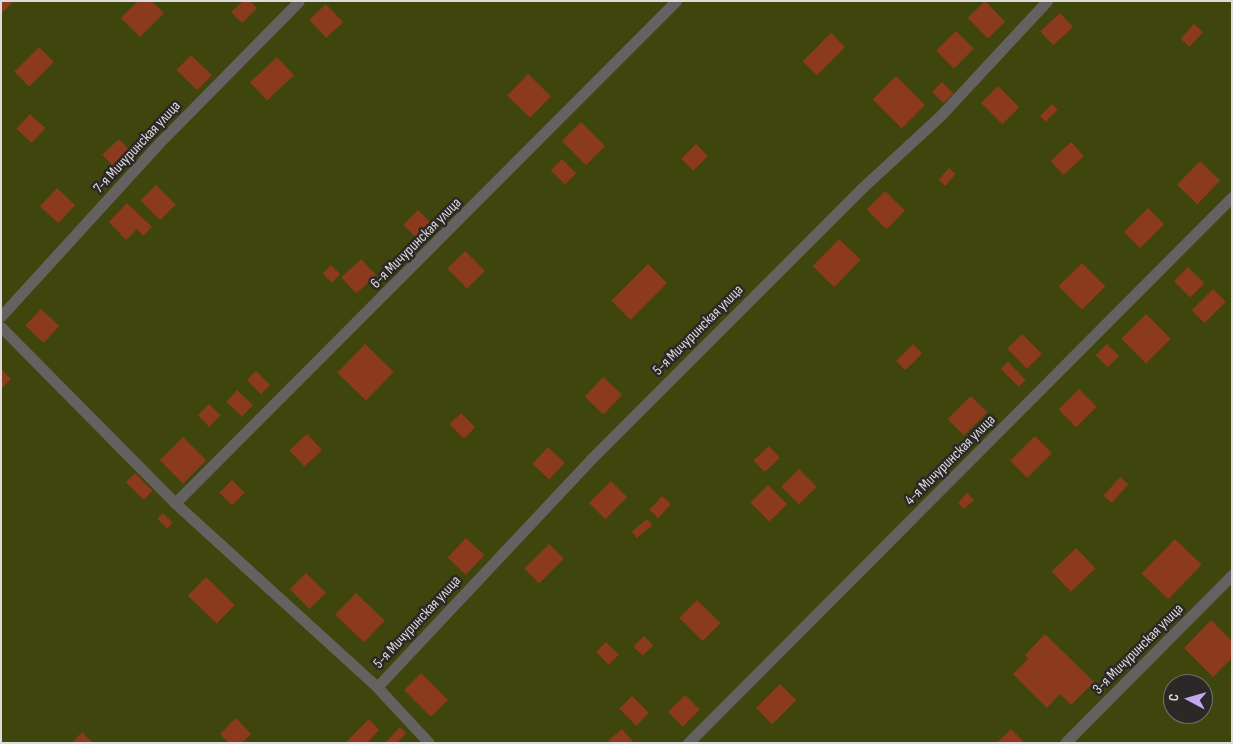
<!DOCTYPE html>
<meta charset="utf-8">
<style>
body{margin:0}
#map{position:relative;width:1233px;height:744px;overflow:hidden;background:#2b2927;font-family:"Sofia Sans Condensed",sans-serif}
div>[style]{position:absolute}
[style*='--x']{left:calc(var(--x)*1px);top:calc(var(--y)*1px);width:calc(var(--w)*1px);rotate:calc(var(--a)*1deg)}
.green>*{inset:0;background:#3e450d}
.building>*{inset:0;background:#8c3a1d;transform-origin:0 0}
.service>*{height:11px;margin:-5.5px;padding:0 5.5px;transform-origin:5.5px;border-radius:5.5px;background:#636261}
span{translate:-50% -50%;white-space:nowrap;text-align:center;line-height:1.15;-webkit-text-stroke:5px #2b2927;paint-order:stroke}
.street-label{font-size:15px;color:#dddcdb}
.frame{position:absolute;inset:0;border:2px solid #dddcdb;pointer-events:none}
.north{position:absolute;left:1163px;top:674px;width:50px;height:50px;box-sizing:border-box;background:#2b2927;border:1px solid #72716f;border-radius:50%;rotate:276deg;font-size:14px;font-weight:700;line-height:20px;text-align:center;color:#dddcdb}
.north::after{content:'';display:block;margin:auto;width:18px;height:22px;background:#c3a7f2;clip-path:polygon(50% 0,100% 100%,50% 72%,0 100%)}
</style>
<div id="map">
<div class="green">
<i style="clip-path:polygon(evenodd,1px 1px,1232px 1px,1232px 743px,1px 743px,1px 1px,1173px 684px,1203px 684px,1203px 714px,1173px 714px,1173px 684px)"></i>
</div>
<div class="building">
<i style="clip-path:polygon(1px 1px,14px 1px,1px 14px)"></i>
<i style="clip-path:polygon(138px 1px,152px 1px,164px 13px,140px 37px,121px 18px)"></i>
<i style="clip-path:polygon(243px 1px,250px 1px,257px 8px,242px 23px,231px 12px)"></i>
<i style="left:985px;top:1px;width:29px;height:24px;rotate:46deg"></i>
<i style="left:326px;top:4px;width:25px;height:23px;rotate:47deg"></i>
<i style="left:1060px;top:13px;width:19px;height:27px;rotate:47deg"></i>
<i style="left:1194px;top:24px;width:12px;height:20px;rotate:42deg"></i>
<i style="left:956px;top:31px;width:25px;height:28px;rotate:45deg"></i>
<i style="left:831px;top:33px;width:20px;height:40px;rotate:45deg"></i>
<i style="left:39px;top:47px;width:21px;height:35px;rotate:45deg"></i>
<i style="left:191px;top:55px;width:29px;height:21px;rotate:44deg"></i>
<i style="left:277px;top:57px;width:25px;height:37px;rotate:47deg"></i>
<i style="left:528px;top:74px;width:32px;height:30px;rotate:44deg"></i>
<i style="left:896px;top:76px;width:41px;height:33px;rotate:45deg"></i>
<i style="left:942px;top:82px;width:16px;height:14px;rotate:45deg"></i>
<i style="left:998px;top:86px;width:30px;height:24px;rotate:45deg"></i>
<i style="left:1052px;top:104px;width:8px;height:17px;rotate:45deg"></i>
<i style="left:30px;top:114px;width:21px;height:20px;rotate:43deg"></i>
<i style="left:581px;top:122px;width:34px;height:27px;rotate:45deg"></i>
<i style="left:119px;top:139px;width:19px;height:23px;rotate:47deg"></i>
<i style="left:1071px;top:142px;width:19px;height:28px;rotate:47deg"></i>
<i style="left:696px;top:144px;width:17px;height:21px;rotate:45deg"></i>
<i style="left:562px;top:159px;width:20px;height:16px;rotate:45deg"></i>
<i style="left:1200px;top:161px;width:28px;height:33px;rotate:44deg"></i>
<i style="left:949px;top:168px;width:9px;height:16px;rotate:41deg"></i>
<i style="left:156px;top:185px;width:28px;height:22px;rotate:45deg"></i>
<i style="left:57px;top:188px;width:25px;height:25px;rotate:43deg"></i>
<i style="left:885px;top:191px;width:28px;height:26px;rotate:45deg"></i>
<i style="clip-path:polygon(127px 203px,152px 227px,143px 236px,137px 229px,126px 240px,109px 222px)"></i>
<i style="left:1148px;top:208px;width:23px;height:34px;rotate:45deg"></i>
<i style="left:418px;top:210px;width:17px;height:21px;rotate:45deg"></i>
<i style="left:839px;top:239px;width:30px;height:38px;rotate:44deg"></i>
<i style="left:465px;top:251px;width:28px;height:25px;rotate:45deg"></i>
<i style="left:361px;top:259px;width:22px;height:27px;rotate:47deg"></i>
<i style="left:1082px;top:263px;width:33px;height:33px;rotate:45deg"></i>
<i style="left:648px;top:264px;width:27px;height:52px;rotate:45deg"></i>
<i style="left:331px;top:265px;width:13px;height:12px;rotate:45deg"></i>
<i style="left:1188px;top:267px;width:23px;height:20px;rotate:45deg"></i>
<i style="left:1213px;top:289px;width:18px;height:30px;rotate:45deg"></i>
<i style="left:41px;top:309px;width:25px;height:23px;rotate:43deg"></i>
<i style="left:1146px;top:314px;width:35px;height:35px;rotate:45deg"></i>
<i style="left:1022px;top:334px;width:28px;height:21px;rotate:45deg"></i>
<i style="left:365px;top:344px;width:40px;height:40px;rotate:44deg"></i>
<i style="left:913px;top:344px;width:13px;height:24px;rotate:45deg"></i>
<i style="left:1107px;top:344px;width:17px;height:16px;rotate:45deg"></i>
<i style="left:1008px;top:362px;width:25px;height:10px;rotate:45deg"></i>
<i style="clip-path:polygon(1px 369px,11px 379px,1px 389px)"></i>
<i style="left:256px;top:371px;width:20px;height:13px;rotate:45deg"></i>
<i style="left:603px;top:377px;width:26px;height:27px;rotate:43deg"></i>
<i style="left:1079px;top:389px;width:25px;height:29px;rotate:45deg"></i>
<i style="left:237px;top:390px;width:22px;height:16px;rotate:43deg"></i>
<i style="left:971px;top:396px;width:23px;height:33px;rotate:45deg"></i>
<i style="left:209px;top:404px;width:16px;height:16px;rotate:45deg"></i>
<i style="left:461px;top:413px;width:20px;height:16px;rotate:45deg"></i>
<i style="left:307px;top:434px;width:22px;height:24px;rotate:47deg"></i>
<i style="left:1035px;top:436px;width:24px;height:35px;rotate:45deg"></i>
<i style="left:183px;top:437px;width:33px;height:33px;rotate:45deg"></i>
<i style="left:769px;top:446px;width:16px;height:21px;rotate:47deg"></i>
<i style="left:548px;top:447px;width:23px;height:23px;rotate:43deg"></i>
<i style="left:799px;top:469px;width:25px;height:25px;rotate:45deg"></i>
<i style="left:135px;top:473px;width:25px;height:13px;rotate:45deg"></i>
<i style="left:1120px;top:477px;width:11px;height:25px;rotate:41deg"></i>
<i style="left:232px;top:480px;width:18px;height:18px;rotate:45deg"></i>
<i style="left:611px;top:481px;width:23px;height:31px;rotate:45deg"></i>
<i style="left:768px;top:485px;width:27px;height:25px;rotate:45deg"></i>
<i style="clip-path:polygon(967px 493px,974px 500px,964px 509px,958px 503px)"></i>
<i style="left:662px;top:496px;width:12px;height:19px;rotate:42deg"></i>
<i style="left:163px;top:513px;width:14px;height:8px;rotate:45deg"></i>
<i style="left:647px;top:519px;width:8px;height:20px;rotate:50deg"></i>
<i style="left:466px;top:538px;width:25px;height:27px;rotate:43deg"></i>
<i style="left:1175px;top:539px;width:37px;height:48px;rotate:44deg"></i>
<i style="left:549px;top:544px;width:21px;height:35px;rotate:45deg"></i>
<i style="left:1076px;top:548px;width:28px;height:34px;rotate:46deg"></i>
<i style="left:306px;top:573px;width:28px;height:23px;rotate:45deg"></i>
<i style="left:206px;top:577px;width:40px;height:26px;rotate:44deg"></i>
<i style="left:356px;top:593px;width:40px;height:30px;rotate:44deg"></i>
<i style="left:697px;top:600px;width:33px;height:25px;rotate:45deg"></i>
<i style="clip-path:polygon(1211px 620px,1232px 641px,1232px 658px,1213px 677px,1184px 648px)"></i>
<i style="clip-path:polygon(1045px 634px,1094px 682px,1071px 705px,1060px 694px,1047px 708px,1013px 674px,1028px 659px,1025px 655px)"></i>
<i style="left:644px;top:636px;width:13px;height:15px;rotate:45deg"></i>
<i style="left:606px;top:642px;width:18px;height:14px;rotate:45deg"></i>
<i style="left:421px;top:673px;width:38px;height:24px;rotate:45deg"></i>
<i style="left:780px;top:684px;width:23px;height:34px;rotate:45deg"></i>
<i style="clip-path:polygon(1173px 685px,1173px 705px,1163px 695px)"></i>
<i style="left:685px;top:695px;width:21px;height:24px;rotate:45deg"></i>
<i style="left:632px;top:696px;width:24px;height:18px;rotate:45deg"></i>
<i style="clip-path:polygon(236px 718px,251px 734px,242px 743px,229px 743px,220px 734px)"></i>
<i style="clip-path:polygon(369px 719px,379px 730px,367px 743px,345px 743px)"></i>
<i style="clip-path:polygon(400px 727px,406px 733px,397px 743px,385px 743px)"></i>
<i style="clip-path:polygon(622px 729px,634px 743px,610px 743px,608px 741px)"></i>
<i style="clip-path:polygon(1011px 729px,1025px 743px,997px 743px)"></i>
<i style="clip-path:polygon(82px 732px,93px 743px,72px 743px)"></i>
</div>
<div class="service">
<i style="--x:1;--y:316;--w:234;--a:-47.6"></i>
<i style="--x:159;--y:143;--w:199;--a:-45.4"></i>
<i style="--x:1;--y:327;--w:247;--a:45.3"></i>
<i style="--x:175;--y:503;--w:273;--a:42.3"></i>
<i style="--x:377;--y:687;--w:76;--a:47.1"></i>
<i style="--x:175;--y:503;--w:709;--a:-45.06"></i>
<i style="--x:377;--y:687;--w:313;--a:-46.8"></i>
<i style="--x:591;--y:459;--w:385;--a:-45"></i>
<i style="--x:863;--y:187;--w:106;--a:-42.7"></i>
<i style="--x:941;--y:115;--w:156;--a:-47.1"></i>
<i style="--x:688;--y:743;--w:771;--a:-45.11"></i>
<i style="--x:1065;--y:743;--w:237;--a:-45.2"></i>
</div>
<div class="street-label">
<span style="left:137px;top:147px;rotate:-47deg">7-я Мичуринская улица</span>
<span style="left:416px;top:243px;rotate:-45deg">6-я Мичуринская улица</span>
<span style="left:698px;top:330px;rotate:-45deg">5-я Мичуринская улица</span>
<span style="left:950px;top:460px;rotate:-45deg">4-я Мичуринская улица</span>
<span style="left:417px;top:622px;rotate:-47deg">5-я Мичуринская улица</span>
<span style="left:1138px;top:649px;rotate:-45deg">3-я Мичуринская улица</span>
</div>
<div class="frame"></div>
<div class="north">С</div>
</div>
